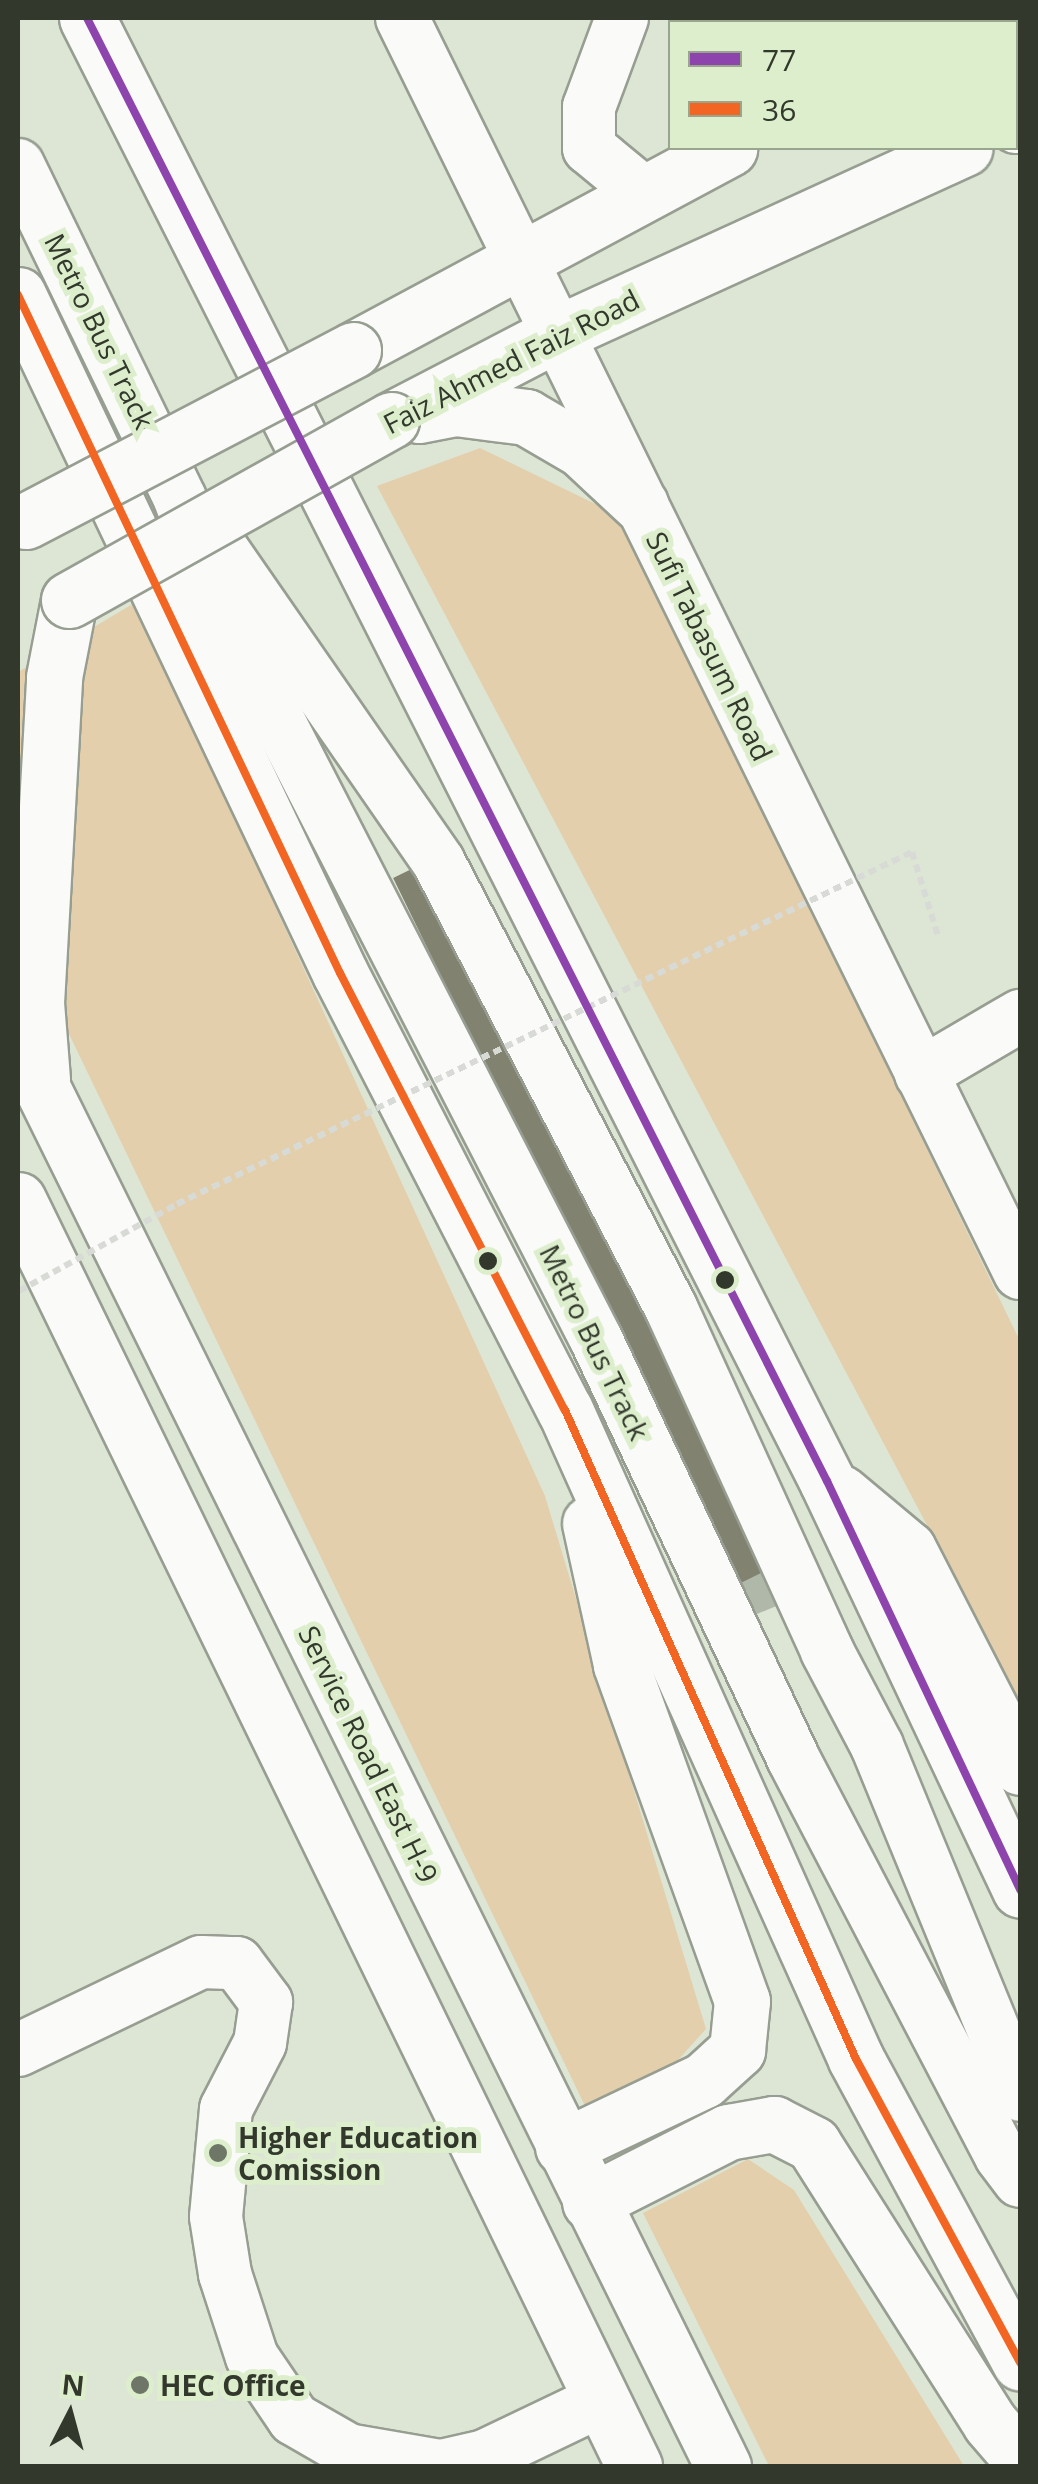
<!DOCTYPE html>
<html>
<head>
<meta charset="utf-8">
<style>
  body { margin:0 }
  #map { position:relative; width:1038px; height:2484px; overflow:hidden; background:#dde6d5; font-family:"Open Sans",sans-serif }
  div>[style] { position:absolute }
  .green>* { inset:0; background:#e4cfac }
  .shadow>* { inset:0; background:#0003 }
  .building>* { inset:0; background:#818270; transform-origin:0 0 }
  .path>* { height:6px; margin-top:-3px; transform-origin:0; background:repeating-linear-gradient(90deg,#d8dad5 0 8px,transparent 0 13px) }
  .roads { filter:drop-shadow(2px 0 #979e91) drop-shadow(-2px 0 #979e91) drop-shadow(0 2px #979e91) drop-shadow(0 -2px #979e91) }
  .minor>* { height:52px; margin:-26px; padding:0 26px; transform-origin:26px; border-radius:26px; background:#fafbf9 }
  .major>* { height:55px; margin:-27.5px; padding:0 27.5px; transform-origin:27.5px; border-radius:27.5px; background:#fafbf9 }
  .path-bridge>* { height:6px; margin-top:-3px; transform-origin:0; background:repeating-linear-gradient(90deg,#d8dad5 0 8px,transparent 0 13px) }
  .bridges { filter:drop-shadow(2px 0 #979e91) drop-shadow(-2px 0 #979e91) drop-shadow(0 2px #979e91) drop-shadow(0 -2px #979e91) }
  .major-bridge>* { height:55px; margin:-27.5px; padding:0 27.5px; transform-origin:27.5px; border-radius:27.5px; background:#fafbf9 }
  .bus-1>* { height:8px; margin:-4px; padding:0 4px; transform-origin:4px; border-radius:4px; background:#8e44ad }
  .bus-2>* { height:8px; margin:-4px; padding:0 4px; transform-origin:4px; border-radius:4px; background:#f26522 }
  .dots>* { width:28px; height:28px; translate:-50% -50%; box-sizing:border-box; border:5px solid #ddeecd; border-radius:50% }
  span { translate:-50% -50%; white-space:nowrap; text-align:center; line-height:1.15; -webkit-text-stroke:10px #ddeecd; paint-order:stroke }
  .street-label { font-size:28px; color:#32392c }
  .poi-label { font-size:28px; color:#32392c; font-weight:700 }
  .left { translate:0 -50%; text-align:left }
  .frame { position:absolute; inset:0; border:20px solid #32392c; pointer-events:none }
  .legend { position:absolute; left:668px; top:20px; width:350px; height:130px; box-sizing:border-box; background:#ddeecd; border:2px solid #99a68d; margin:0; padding:12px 18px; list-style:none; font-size:30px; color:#32392c }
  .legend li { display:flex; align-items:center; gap:20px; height:50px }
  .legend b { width:50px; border:2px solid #99a68d }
  .north { position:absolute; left:20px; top:2364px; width:100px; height:100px; -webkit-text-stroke:8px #ddeecd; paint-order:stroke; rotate:6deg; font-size:28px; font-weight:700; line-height:40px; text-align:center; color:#32392c }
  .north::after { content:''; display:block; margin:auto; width:35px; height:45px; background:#32392c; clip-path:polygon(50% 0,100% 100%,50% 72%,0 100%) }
</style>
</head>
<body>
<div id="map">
  <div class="green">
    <div style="clip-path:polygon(480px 448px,620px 516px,1020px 1341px,1020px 1701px,377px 486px)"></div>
    <div style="clip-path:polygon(136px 602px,545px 1496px,706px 2029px,660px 2080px,585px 2106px,18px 928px,18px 672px)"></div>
    <div style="clip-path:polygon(748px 2159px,794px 2190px,964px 2466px,769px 2466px,643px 2213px)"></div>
  </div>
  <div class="shadow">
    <div style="clip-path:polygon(429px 863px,786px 1602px,757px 1614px,738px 1581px)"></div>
  </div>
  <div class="building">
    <div style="left:430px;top:860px;width:786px;height:41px;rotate:64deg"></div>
  </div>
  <div class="path">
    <div style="left:912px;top:852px;width:91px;rotate:72.8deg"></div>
  </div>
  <div class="roads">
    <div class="minor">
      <div style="left:402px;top:18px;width:1399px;rotate:63.78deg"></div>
      <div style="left:622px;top:18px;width:95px;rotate:110.3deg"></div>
      <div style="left:589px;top:107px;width:41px;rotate:90deg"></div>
      <div style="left:589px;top:148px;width:66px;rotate:39.5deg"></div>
      <div style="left:18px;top:165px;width:371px;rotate:64.1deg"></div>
      <div style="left:180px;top:499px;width:109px;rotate:70.1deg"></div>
      <div style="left:217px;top:601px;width:830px;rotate:62.82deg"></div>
      <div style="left:596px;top:1339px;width:463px;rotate:64.8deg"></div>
      <div style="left:793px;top:1758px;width:449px;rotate:62.4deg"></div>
      <div style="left:1001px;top:2156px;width:31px;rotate:53deg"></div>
      <div style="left:217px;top:542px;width:390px;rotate:55.3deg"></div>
      <div style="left:439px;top:863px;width:502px;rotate:62.46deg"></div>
      <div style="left:671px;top:1308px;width:377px;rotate:65.5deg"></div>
      <div style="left:827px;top:1651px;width:107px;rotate:62.2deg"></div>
      <div style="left:877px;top:1746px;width:377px;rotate:67.7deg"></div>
      <div style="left:921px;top:1074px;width:115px;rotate:-30.4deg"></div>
      <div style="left:18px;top:2050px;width:203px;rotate:-25.7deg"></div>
      <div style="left:201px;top:1962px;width:36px;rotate:2deg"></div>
      <div style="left:237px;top:1963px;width:49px;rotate:53.4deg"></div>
      <div style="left:266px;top:2002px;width:41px;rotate:98.3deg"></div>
      <div style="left:260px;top:2043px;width:74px;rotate:117.3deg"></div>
      <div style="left:226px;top:2109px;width:108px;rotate:95.3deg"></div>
      <div style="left:216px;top:2217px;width:58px;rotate:81deg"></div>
      <div style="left:225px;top:2274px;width:87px;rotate:72deg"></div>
      <div style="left:252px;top:2357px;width:75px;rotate:55.9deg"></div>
      <div style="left:294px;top:2419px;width:62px;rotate:29.9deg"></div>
      <div style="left:348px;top:2450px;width:94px;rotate:9.8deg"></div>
      <div style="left:441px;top:2466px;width:45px;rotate:-12.8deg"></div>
      <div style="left:485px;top:2456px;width:130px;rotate:-25.6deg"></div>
    </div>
    <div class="major">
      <div style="left:87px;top:18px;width:1640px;rotate:63.17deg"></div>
      <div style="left:827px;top:1481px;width:452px;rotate:64.7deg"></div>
      <div style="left:989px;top:22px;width:12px;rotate:-20deg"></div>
      <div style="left:1016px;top:125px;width:5px;rotate:-37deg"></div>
      <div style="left:18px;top:295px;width:751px;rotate:64.6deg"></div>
      <div style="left:340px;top:973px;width:492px;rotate:62.8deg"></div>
      <div style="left:565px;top:1410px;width:711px;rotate:65.85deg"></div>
      <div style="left:856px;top:2059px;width:345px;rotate:61.6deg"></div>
      <div style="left:353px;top:350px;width:427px;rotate:-28.2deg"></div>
      <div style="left:419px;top:415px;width:38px;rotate:-11deg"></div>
      <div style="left:456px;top:408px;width:71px;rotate:7.3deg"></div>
      <div style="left:526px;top:417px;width:64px;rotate:30.2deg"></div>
      <div style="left:581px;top:449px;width:81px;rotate:43deg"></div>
      <div style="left:391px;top:420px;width:186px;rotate:-27.5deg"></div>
      <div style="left:556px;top:334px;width:449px;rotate:-24.5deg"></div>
      <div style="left:18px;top:1039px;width:1592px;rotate:63.71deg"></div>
      <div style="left:42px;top:1079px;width:76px;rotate:-94.5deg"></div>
      <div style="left:36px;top:1003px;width:326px;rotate:-86.8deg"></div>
      <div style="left:54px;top:677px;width:78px;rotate:-79deg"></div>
      <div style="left:18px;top:1200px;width:1408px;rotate:64.05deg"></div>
      <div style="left:841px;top:1493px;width:87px;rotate:39.9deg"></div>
      <div style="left:908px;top:1549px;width:245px;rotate:62.8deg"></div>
      <div style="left:563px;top:2147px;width:156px;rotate:-25.4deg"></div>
      <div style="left:704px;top:2080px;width:45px;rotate:-42.3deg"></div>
      <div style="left:737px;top:2050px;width:49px;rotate:-84.2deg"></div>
      <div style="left:742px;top:2001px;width:358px;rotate:-109.8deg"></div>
      <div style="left:621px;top:1664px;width:144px;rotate:-102.4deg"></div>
      <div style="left:590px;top:2202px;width:155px;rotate:-26.9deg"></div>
      <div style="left:728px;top:2132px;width:47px;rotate:-9.9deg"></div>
      <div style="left:774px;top:2124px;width:44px;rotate:27.1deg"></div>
      <div style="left:813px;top:2144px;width:330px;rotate:57.6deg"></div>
      <div style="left:990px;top:2423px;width:46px;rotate:49.4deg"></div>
    </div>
  </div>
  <div class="path-bridge">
    <div style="left:19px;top:1291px;width:180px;rotate:-28.8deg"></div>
    <div style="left:177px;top:1204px;width:815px;rotate:-25.59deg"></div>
  </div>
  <div class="bridges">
    <div class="major-bridge">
      <div style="left:26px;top:521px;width:369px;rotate:-27.6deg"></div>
      <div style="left:69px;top:600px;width:369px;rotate:-29.2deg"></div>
    </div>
  </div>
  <div class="bus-1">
    <div style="left:87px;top:18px;width:1640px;rotate:63.17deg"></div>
    <div style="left:827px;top:1481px;width:452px;rotate:64.7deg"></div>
  </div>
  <div class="bus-2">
    <div style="left:18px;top:295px;width:751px;rotate:64.6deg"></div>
    <div style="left:340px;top:973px;width:492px;rotate:62.8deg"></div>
    <div style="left:565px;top:1410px;width:711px;rotate:65.85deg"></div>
    <div style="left:856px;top:2059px;width:345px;rotate:61.6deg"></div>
  </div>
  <div class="dots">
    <div style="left:488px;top:1261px;background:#32392c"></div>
    <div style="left:725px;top:1280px;background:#32392c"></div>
    <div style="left:218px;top:2153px;background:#6e7667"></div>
    <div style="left:140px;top:2385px;background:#6e7667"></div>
  </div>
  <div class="street-label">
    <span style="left:100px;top:331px;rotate:64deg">Metro Bus Track</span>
    <span style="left:511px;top:361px;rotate:-27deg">Faiz Ahmed Faiz Road</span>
    <span style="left:710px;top:646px;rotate:64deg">Sufi Tabasum Road</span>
    <span style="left:595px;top:1342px;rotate:64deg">Metro Bus Track</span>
    <span style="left:369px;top:1754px;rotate:64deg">Service Road East H-9</span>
  </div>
  <div class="poi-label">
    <span class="left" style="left:238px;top:2153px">Higher Education<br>Comission</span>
    <span class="left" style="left:160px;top:2385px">HEC Office</span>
  </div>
  <div class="frame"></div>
  <ul class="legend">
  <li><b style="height:12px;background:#8e44ad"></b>77</li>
  <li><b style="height:12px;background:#f26522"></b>36</li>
  </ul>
  <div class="north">N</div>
</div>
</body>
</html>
